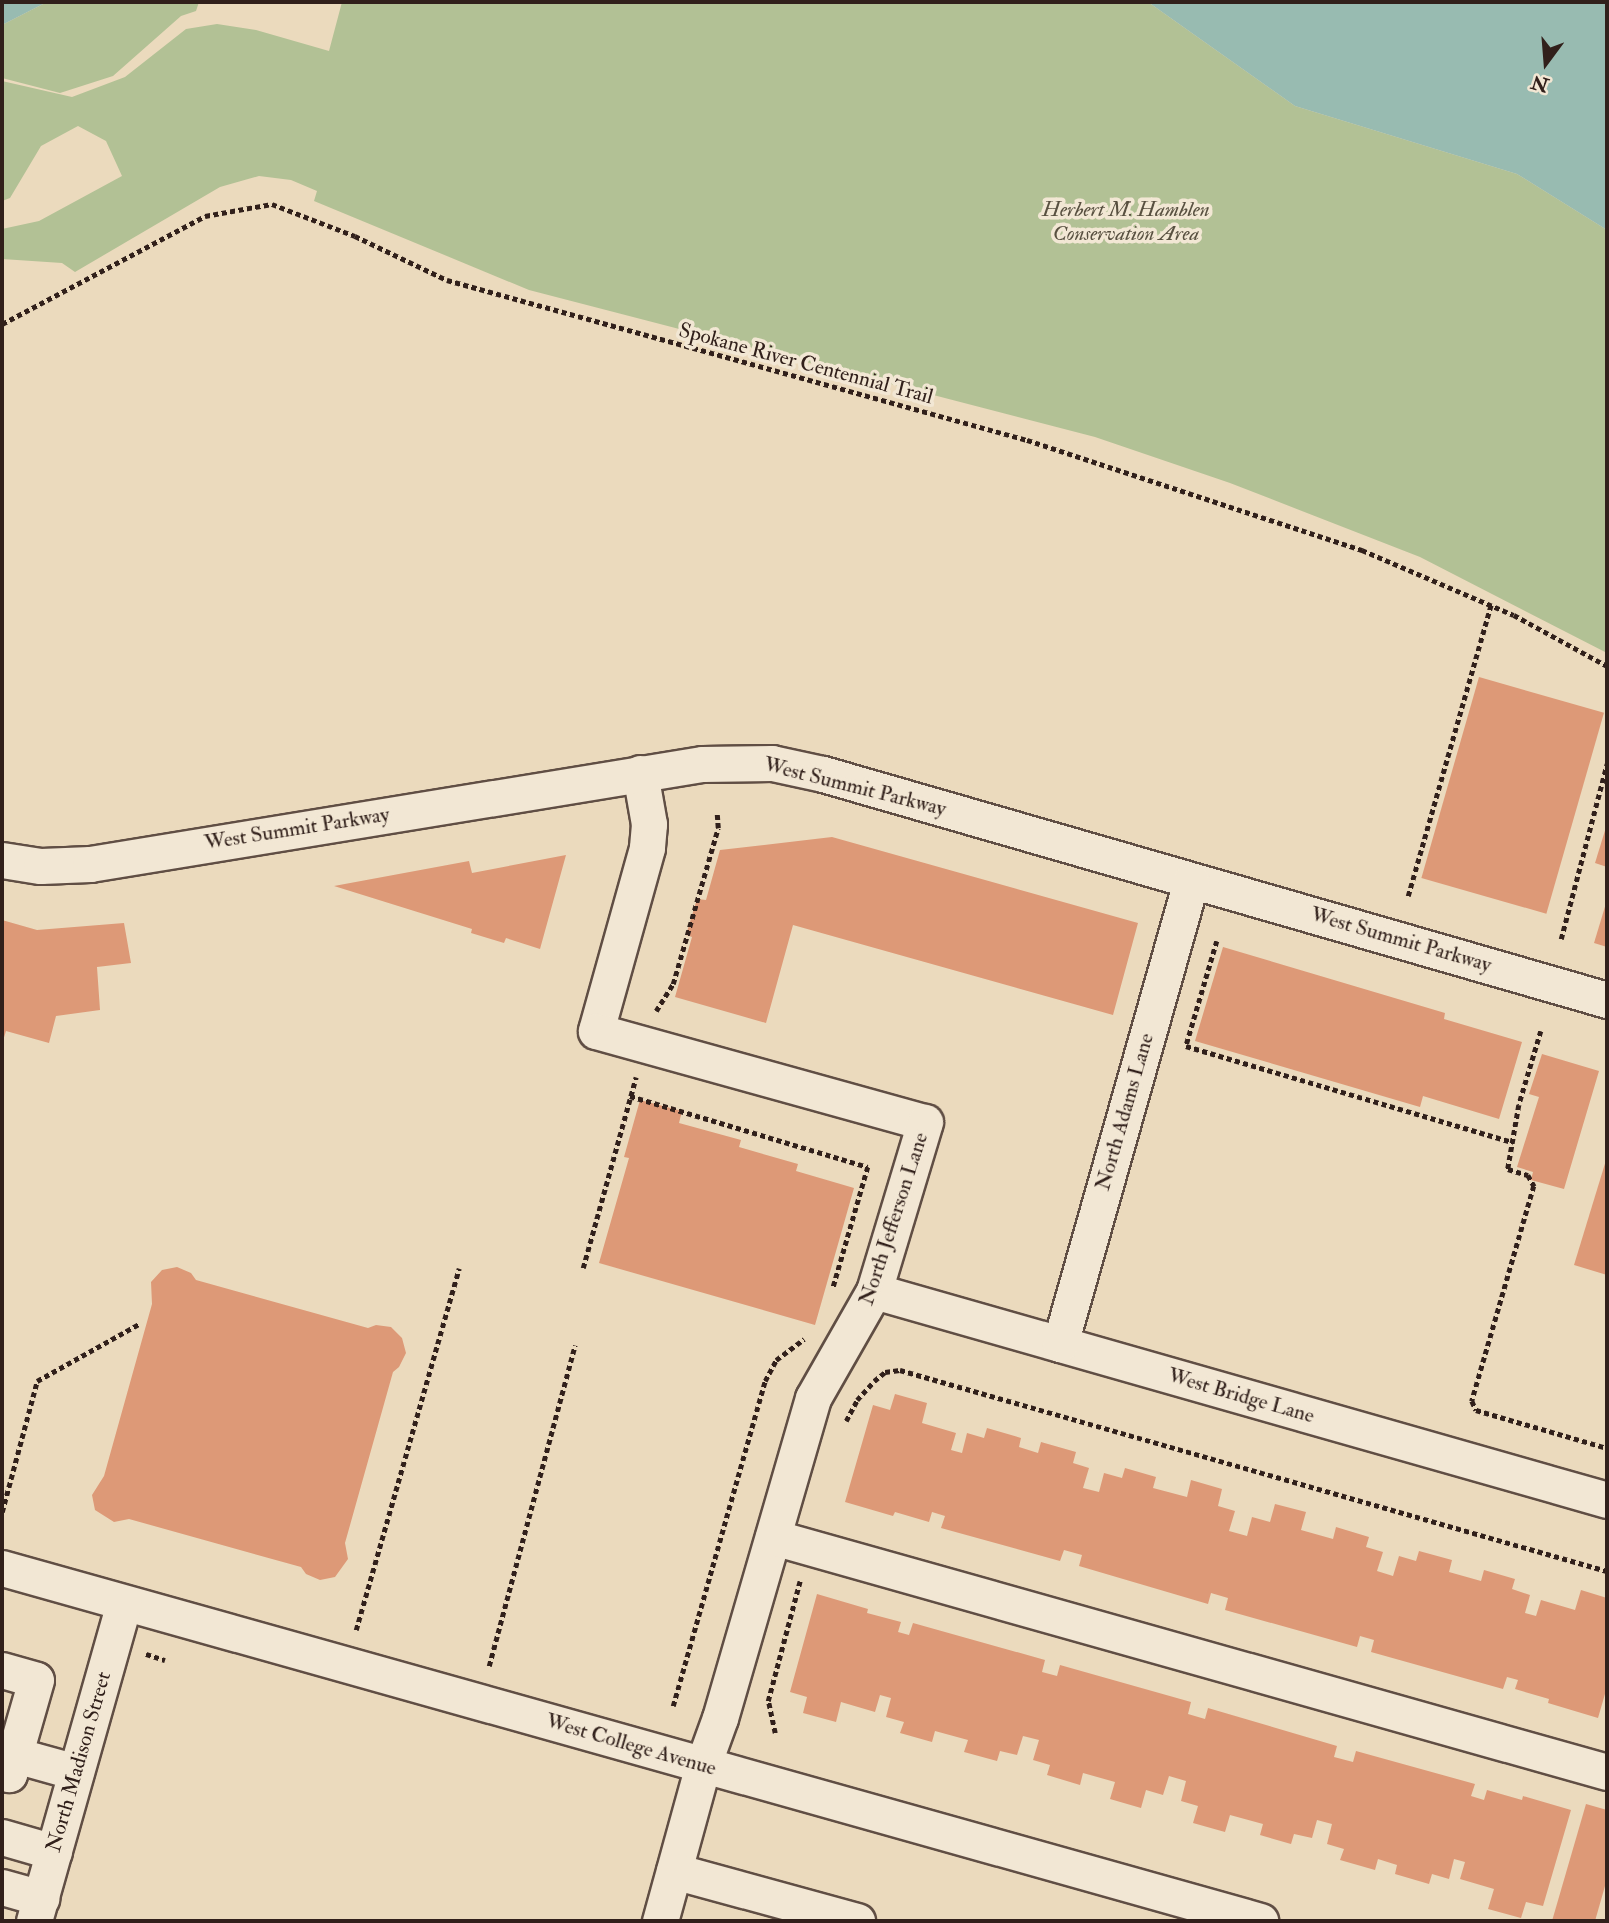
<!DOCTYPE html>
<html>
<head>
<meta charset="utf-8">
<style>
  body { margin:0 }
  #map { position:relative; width:1609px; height:1923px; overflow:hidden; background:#ebdabd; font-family:"IM FELL Double Pica",serif }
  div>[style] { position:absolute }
  .green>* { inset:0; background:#b2c195 }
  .water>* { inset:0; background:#98bbb1 }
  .building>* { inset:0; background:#d97; transform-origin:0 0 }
  .path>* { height:4.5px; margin-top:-2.25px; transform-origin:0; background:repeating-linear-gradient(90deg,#31201b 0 5px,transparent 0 8.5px) }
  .roads { filter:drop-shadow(2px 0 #604e44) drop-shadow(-2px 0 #604e44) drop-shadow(0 2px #604e44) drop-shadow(0 -2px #604e44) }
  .minor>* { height:35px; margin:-17.5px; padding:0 17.5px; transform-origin:17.5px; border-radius:17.5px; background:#f2e7d4 }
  span { translate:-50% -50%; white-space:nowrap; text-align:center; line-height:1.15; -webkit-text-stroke:7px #f2e7d4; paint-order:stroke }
  .park-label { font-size:21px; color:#585040; font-style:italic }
  .street-label { font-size:21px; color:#31201b }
  .frame { position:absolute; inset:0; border:4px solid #31201b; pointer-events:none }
  .north { position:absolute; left:1511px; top:28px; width:70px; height:70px; -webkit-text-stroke:5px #f2e7d4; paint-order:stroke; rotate:196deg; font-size:19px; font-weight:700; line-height:28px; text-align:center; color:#31201b }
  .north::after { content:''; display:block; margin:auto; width:24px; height:32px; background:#31201b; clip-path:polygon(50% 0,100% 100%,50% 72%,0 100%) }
</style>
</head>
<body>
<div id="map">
  <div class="green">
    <div style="clip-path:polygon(47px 2px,199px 2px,196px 11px,181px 16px,113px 76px,60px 93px,2px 78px,2px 25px)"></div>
    <div style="clip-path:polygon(342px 2px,1148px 2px,1295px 106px,1517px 174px,1607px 230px,1607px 653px,1420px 557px,1230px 483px,1095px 437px,529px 290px,314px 201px,317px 191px,291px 180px,259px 176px,220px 187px,75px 272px,62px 263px,2px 259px,2px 229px,39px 221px,122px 176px,106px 141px,78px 126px,41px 146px,10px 198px,2px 201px,2px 81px,72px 97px,125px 77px,186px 29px,217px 24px,256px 30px,329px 51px)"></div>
  </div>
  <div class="water">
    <div style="clip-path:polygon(2px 2px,47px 2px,2px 25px)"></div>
    <div style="clip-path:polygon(1148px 2px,1607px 2px,1607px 230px,1517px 174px,1295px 106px)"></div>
  </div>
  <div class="building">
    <div style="left:1479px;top:677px;width:130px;height:209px;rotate:16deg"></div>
    <div style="clip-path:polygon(1607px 824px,1607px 867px,1595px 863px)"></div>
    <div style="clip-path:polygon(832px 837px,1138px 923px,1113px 1015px,793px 925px,766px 1023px,675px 997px,692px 937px,686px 935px,697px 899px,706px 900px,720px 850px)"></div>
    <div style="clip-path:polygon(566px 855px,540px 949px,506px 938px,504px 943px,471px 933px,472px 929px,334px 886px,469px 861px,472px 873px)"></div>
    <div style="clip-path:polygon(1607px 900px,1607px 947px,1594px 943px)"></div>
    <div style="clip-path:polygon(2px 920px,37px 930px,124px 923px,131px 963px,97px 967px,100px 1010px,56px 1016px,49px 1043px,6px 1031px,2px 1044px)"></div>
    <div style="clip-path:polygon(1223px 947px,1445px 1013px,1444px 1019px,1522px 1042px,1499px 1119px,1423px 1096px,1420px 1107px,1195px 1041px)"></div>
    <div style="clip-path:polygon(1542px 1054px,1599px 1071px,1564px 1189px,1531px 1180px,1533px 1172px,1517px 1167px,1539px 1097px,1529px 1094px)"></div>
    <div style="clip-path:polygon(640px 1100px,682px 1111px,679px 1123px,741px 1140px,739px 1147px,798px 1164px,796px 1171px,854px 1188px,815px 1325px,599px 1263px,629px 1158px,624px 1157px)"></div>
    <div style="clip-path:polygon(1607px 1157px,1607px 1275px,1574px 1265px)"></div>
    <div style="clip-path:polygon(177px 1267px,191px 1273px,196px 1280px,368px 1328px,376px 1325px,391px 1327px,402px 1338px,406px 1353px,399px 1367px,393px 1372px,345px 1543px,348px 1559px,335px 1577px,320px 1580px,306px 1574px,301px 1567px,129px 1519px,114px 1522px,95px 1510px,92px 1495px,104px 1476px,152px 1304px,151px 1282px,162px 1270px)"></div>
    <div style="clip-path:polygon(895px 1394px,927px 1403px,922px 1423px,956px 1433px,951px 1450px,962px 1453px,967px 1433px,984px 1438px,987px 1428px,1021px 1438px,1019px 1447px,1038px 1453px,1041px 1442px,1076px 1452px,1073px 1463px,1089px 1468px,1083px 1488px,1099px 1492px,1104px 1473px,1122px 1478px,1125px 1468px,1156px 1477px,1153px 1488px,1187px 1497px,1191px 1480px,1222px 1489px,1218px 1506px,1235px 1511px,1229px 1531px,1247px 1536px,1252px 1517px,1270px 1522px,1275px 1504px,1306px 1512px,1301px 1530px,1333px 1539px,1336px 1527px,1369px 1537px,1366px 1547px,1383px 1552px,1377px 1571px,1393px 1576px,1399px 1556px,1416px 1561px,1419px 1551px,1452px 1560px,1449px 1572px,1481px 1581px,1484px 1570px,1515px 1579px,1512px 1589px,1530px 1595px,1525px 1613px,1536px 1616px,1541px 1600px,1575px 1610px,1581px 1590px,1607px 1598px,1607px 1687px,1598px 1718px,1548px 1703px,1549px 1699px,1515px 1689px,1518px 1680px,1507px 1677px,1503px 1689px,1371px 1652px,1374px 1640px,1360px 1636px,1357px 1647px,1225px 1610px,1228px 1598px,1211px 1593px,1208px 1604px,1079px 1566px,1082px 1555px,1064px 1550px,1060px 1561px,941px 1528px,945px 1516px,932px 1512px,929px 1522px,895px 1512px,893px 1516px,845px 1502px,873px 1405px,890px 1410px)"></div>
    <div style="clip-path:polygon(817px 1594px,868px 1609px,867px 1613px,901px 1622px,898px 1632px,909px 1635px,913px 1623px,1045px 1660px,1042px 1672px,1057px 1676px,1060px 1665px,1191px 1702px,1188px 1714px,1205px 1719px,1208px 1708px,1337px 1746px,1334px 1757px,1353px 1762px,1356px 1751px,1475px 1784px,1471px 1796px,1484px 1800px,1487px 1790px,1522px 1800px,1523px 1796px,1571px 1810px,1543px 1906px,1526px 1902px,1521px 1918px,1488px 1909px,1494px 1889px,1460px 1879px,1465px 1862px,1454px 1859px,1449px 1879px,1432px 1874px,1429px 1884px,1395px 1874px,1397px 1865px,1378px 1859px,1375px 1870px,1340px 1860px,1344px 1849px,1327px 1844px,1332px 1824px,1317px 1820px,1312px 1838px,1294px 1834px,1291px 1844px,1260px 1835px,1263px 1824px,1230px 1815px,1225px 1832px,1193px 1823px,1198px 1806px,1181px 1801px,1186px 1781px,1169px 1776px,1163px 1795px,1146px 1790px,1141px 1808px,1110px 1799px,1115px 1782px,1083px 1773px,1080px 1785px,1047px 1775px,1050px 1765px,1033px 1760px,1039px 1740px,1023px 1736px,1017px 1755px,1000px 1751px,997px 1761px,964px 1752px,968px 1740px,935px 1731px,932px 1742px,900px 1733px,904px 1722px,886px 1717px,891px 1698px,880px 1695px,875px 1712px,841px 1702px,836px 1722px,803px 1713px,807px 1697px,790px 1692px)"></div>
    <div style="clip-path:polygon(1586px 1804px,1607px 1810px,1607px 1879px,1595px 1921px,1552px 1921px)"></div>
  </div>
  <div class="path">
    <div style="left:2px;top:324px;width:230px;rotate:-28deg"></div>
    <div style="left:205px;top:216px;width:68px;rotate:-10.2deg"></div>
    <div style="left:272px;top:204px;width:89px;rotate:21.1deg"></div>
    <div style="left:355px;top:236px;width:102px;rotate:25.6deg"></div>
    <div style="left:447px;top:280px;width:602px;rotate:15.42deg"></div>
    <div style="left:1027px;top:440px;width:353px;rotate:18.2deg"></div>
    <div style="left:1362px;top:550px;width:165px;rotate:23.2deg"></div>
    <div style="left:1514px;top:615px;width:106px;rotate:28.7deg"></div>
    <div style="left:1408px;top:896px;width:303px;rotate:-74.1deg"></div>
    <div style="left:1561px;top:939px;width:181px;rotate:-75.3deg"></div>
    <div style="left:1217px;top:941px;width:109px;rotate:106.4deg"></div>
    <div style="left:1186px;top:1046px;width:341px;rotate:16.4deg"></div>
    <div style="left:656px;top:1011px;width:32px;rotate:-58deg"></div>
    <div style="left:673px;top:984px;width:162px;rotate:-73.9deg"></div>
    <div style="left:718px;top:828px;width:15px;rotate:-94deg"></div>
    <div style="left:1541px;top:1031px;width:77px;rotate:106.6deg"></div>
    <div style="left:1519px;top:1105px;width:65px;rotate:99.8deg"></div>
    <div style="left:1508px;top:1169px;width:21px;rotate:17deg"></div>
    <div style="left:1528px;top:1175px;width:13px;rotate:61deg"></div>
    <div style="left:1534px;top:1186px;width:224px;rotate:106.1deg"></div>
    <div style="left:1472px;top:1401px;width:10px;rotate:66deg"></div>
    <div style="left:1476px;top:1410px;width:136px;rotate:16.2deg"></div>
    <div style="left:630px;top:1096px;width:248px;rotate:16.6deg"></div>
    <div style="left:868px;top:1167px;width:126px;rotate:106.1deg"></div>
    <div style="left:583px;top:1268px;width:198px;rotate:-74.5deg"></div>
    <div style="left:846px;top:1421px;width:24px;rotate:-62deg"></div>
    <div style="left:857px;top:1400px;width:25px;rotate:-48deg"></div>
    <div style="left:874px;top:1381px;width:14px;rotate:-39deg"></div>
    <div style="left:885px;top:1372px;width:15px;rotate:-8deg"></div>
    <div style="left:900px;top:1370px;width:735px;rotate:15.87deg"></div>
    <div style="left:2px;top:1512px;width:136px;rotate:-75deg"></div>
    <div style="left:37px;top:1381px;width:117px;rotate:-29.2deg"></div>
    <div style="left:356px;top:1630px;width:376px;rotate:-74.1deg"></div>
    <div style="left:146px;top:1654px;width:20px;rotate:18deg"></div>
    <div style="left:489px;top:1666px;width:332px;rotate:-75deg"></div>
    <div style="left:673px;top:1706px;width:338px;rotate:-74.2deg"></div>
    <div style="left:765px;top:1381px;width:24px;rotate:-62deg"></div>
    <div style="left:776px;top:1360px;width:35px;rotate:-37deg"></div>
    <div style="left:775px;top:1733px;width:33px;rotate:-102deg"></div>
    <div style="left:768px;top:1701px;width:124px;rotate:-75.1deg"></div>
  </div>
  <div class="roads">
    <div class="minor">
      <div style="left:640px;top:773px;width:52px;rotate:80deg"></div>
      <div style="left:649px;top:824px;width:24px;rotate:95deg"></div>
      <div style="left:647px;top:848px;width:190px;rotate:105.6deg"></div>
      <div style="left:596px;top:1031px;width:341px;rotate:15.5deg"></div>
      <div style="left:925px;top:1122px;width:177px;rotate:106.8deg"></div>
      <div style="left:874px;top:1291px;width:123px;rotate:119.7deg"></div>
      <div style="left:813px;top:1398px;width:333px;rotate:106.2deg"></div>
      <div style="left:720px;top:1718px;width:50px;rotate:109.9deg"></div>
      <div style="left:703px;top:1765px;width:162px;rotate:105.4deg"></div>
      <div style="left:2px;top:860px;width:39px;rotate:9deg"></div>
      <div style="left:41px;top:866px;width:49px;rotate:-2.3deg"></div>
      <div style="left:90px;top:864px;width:620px;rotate:-9.28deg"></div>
      <div style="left:702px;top:764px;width:70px;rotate:-0.8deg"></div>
      <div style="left:772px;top:763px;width:52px;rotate:12.2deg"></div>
      <div style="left:823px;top:774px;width:816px;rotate:16.08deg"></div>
      <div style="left:874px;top:1291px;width:762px;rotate:15.91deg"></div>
      <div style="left:1060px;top:1344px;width:482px;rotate:-74.2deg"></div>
      <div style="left:773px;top:1537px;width:866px;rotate:15.74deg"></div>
      <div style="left:2px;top:1568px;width:1307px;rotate:15.67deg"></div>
      <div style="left:2px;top:1670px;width:35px;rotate:16deg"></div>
      <div style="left:36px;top:1680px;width:98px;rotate:106deg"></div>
      <div style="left:9px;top:1774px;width:7px;rotate:-164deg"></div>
      <div style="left:15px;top:1755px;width:63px;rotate:15.6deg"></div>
      <div style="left:2px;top:1837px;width:54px;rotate:16.1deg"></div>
      <div style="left:674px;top:1871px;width:190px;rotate:15.3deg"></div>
      <div style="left:2px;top:1887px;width:41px;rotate:15.8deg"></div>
      <div style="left:34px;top:1921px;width:330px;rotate:-74.2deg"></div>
    </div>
  </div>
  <div class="park-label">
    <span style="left:1126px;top:222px">Herbert M. Hamblen<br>Conservation Area</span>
  </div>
  <div class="street-label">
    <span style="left:806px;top:364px;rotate:15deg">Spokane River Centennial Trail</span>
    <span style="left:855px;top:787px;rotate:14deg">West Summit Parkway</span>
    <span style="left:297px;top:829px;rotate:-9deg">West Summit Parkway</span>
    <span style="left:1401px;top:940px;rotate:16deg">West Summit Parkway</span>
    <span style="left:1125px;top:1112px;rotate:-74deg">North Adams Lane</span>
    <span style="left:894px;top:1219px;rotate:-72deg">North Jefferson Lane</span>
    <span style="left:1241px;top:1396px;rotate:16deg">West Bridge Lane</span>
    <span style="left:631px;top:1745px;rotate:16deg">West College Avenue</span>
    <span style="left:79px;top:1762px;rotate:-74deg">North Madison Street</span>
  </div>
  <div class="frame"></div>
  <div class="north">N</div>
</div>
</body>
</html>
